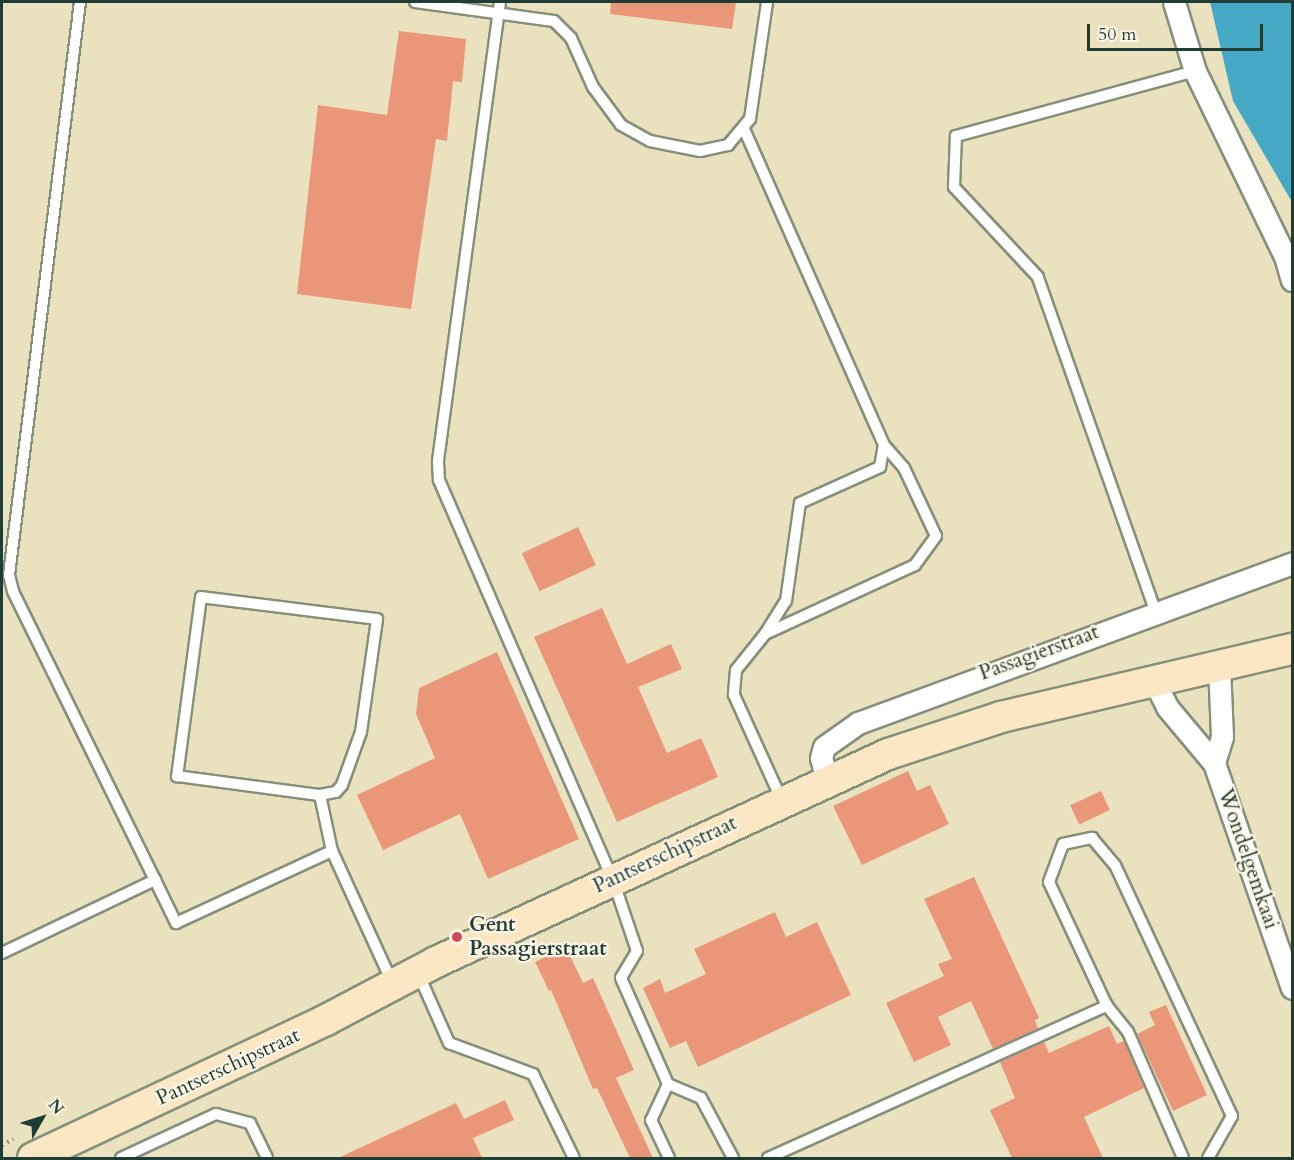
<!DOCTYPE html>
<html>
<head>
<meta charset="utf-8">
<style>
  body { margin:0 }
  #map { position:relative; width:1294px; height:1160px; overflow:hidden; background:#eae2bf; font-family:Cardo,serif }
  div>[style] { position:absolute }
  .water>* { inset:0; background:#45a9c5 }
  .building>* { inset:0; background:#ea9779; transform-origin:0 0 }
  .path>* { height:4px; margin-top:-2px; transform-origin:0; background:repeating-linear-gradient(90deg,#84907a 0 1.5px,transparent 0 6px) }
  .roads { filter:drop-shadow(2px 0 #84907a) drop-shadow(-2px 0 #84907a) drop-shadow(0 2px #84907a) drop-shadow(0 -2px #84907a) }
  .service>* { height:10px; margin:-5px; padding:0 5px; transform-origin:5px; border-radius:5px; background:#fff }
  .minor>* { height:21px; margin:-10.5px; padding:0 10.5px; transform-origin:10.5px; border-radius:10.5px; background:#fff }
  .secondary>* { height:30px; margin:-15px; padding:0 15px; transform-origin:15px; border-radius:15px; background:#fbe7c3 }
  .dots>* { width:16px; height:16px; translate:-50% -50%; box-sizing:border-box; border:3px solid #fcf5e5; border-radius:50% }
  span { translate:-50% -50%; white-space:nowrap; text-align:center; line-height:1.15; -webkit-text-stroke:4.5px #fcf5e5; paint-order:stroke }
  .street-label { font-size:21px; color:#1f3d34 }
  .poi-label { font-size:21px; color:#1f3d34; font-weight:700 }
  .left { translate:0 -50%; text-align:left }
  .frame { position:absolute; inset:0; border:3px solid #1f3d34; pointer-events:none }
  .north { position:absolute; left:12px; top:1088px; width:60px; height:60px; -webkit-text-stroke:4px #fcf5e5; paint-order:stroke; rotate:51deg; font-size:16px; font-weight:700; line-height:24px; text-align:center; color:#1f3d34 }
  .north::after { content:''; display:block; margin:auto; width:21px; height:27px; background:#1f3d34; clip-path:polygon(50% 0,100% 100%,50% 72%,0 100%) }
  .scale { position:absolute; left:1087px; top:24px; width:176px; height:27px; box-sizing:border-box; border:3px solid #1f3d34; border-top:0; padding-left:8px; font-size:18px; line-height:21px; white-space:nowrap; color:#1f3d34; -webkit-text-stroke:4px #fcf5e5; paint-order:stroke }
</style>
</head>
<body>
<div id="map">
  <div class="water">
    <div style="clip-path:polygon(1210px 2px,1292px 2px,1292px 202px,1233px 101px)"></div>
  </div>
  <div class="building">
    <div style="clip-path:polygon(611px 2px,736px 2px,732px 29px,610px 14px)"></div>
    <div style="clip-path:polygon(399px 31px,466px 39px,462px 82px,453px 81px,447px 141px,436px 139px,411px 309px,297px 294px,318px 105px,387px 115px)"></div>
    <div style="left:578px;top:527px;width:42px;height:62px;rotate:65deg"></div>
    <div style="clip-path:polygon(602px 608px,627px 664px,671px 644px,682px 669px,638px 687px,667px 753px,701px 738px,718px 777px,617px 822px,534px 637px)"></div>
    <div style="clip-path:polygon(497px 652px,579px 839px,488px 879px,460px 814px,383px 850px,357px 795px,435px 758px,416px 714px,419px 688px)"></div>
    <div style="clip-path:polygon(908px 771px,917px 791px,930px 785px,949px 824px,862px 865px,833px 806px)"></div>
    <div style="left:1101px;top:791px;width:21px;height:34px;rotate:65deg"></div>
    <div style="clip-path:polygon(974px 877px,1039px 1018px,1035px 1020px,1038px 1029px,993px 1049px,971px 1001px,938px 1017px,951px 1045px,914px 1062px,886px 1003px,944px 976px,938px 964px,952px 959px,924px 899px)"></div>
    <div style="clip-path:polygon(775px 912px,786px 937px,817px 922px,851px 995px,698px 1067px,686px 1041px,670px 1048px,643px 988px,660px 979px,665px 993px,706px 974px,694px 949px)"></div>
    <div style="clip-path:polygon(566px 947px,583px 983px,593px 978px,634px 1070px,616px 1078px,653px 1158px,630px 1158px,597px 1088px,593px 1089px,551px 990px,549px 991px,535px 962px)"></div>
    <div style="clip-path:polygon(1166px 1005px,1207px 1095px,1173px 1111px,1137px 1034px,1155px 1025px,1149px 1012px)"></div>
    <div style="clip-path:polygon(1109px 1026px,1117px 1044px,1124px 1041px,1144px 1088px,1084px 1117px,1103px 1158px,1012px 1158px,990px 1110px,1015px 1098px,1000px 1062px,1044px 1042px,1049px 1053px)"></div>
    <div style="clip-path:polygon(505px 1100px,514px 1120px,473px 1138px,482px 1158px,338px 1158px,456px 1103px,464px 1119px)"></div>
  </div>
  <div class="path">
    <div style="left:2px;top:1145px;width:13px;rotate:-27deg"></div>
  </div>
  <div class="roads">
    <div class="service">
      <div style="left:415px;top:2px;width:140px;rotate:7.8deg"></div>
      <div style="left:554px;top:21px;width:24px;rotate:45deg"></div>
      <div style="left:571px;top:38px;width:54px;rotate:65.8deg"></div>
      <div style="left:593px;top:87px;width:47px;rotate:53.6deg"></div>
      <div style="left:621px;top:125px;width:33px;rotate:29deg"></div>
      <div style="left:650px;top:141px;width:51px;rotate:11.3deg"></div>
      <div style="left:700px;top:151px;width:29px;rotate:-12deg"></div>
      <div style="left:728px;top:145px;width:34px;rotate:-50deg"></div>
      <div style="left:750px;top:119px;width:118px;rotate:-81.7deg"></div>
      <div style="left:500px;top:2px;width:464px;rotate:97.7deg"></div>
      <div style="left:438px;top:462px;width:18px;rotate:87deg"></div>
      <div style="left:439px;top:480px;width:436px;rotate:66.5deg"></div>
      <div style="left:613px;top:880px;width:75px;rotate:71.3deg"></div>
      <div style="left:637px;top:951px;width:31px;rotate:121deg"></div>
      <div style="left:621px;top:978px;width:116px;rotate:66.1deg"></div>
      <div style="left:668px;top:1084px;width:36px;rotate:23deg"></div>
      <div style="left:701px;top:1098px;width:68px;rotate:61.9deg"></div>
      <div style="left:744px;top:129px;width:346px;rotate:66.1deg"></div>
      <div style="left:884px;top:445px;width:30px;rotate:49deg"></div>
      <div style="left:904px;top:468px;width:75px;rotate:64.8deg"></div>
      <div style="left:936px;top:536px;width:36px;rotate:126deg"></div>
      <div style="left:915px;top:565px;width:165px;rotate:155.3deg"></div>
      <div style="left:765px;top:634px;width:46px;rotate:128.9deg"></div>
      <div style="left:736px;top:670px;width:25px;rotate:95deg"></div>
      <div style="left:734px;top:695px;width:116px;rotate:65.6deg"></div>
      <div style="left:1155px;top:610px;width:353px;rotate:-109.4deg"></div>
      <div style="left:1038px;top:277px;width:123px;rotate:-133deg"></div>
      <div style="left:954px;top:187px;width:51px;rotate:-87.8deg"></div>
      <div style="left:956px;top:136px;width:248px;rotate:-15.2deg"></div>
      <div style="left:765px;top:634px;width:39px;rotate:-58deg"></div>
      <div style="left:786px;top:601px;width:99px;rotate:-81.9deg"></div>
      <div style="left:800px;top:503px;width:88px;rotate:-24.2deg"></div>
      <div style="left:880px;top:467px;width:22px;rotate:-80deg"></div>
      <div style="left:332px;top:851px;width:144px;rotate:65.4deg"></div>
      <div style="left:155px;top:880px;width:48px;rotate:64deg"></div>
      <div style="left:176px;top:923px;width:172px;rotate:-24.8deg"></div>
      <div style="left:332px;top:851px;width:57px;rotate:-102.1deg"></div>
      <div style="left:320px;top:795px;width:16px;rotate:-11deg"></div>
      <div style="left:336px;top:792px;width:9px;rotate:-49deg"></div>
      <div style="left:342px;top:785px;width:56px;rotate:-70.3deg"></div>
      <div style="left:361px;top:732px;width:114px;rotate:-81.9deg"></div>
      <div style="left:377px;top:619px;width:177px;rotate:-172.9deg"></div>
      <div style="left:201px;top:597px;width:181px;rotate:97.6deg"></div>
      <div style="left:177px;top:776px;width:144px;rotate:7.6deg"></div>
      <div style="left:2px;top:953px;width:170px;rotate:-25.5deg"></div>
      <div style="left:155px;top:880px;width:322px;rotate:-116.2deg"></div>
      <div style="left:13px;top:591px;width:16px;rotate:-104deg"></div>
      <div style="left:9px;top:575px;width:577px;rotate:-82.94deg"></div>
      <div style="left:418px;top:973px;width:77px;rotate:66.1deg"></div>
      <div style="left:449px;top:1043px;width:90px;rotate:20.3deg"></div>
      <div style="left:533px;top:1074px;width:93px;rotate:64deg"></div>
      <div style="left:1107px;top:1006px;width:137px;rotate:-115.1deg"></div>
      <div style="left:1049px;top:882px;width:40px;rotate:-69.8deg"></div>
      <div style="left:1063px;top:844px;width:30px;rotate:-12deg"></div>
      <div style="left:1092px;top:838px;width:35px;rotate:50deg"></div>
      <div style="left:1115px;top:865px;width:277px;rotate:65deg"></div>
      <div style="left:1232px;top:1116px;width:48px;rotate:119.7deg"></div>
      <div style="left:668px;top:1084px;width:40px;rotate:115deg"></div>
      <div style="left:651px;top:1120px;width:42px;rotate:64.7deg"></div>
      <div style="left:121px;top:1158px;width:105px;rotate:-24.9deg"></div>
      <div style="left:216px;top:1114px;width:35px;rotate:15deg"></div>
      <div style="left:250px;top:1123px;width:39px;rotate:64deg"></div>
      <div style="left:768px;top:1158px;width:372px;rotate:-24.2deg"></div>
      <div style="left:1107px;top:1006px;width:33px;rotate:51deg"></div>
      <div style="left:1128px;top:1032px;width:137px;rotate:66.4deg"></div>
    </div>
    <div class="minor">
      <div style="left:1174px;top:2px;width:72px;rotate:73.1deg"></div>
      <div style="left:1195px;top:71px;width:206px;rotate:64.1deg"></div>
      <div style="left:1285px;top:256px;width:25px;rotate:74deg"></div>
      <div style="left:1154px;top:681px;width:29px;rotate:63deg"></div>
      <div style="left:1167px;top:707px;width:73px;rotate:50deg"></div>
      <div style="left:1214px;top:763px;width:238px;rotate:70.9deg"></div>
      <div style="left:1214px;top:763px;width:27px;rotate:-73deg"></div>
      <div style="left:1222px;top:737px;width:71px;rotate:-92.4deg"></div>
      <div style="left:827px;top:780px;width:23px;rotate:-105deg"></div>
      <div style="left:821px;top:758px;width:11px;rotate:-75deg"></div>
      <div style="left:824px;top:747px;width:42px;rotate:-35.2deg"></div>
      <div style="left:858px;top:723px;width:463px;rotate:-20.2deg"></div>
    </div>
    <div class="secondary">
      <div style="left:33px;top:1158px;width:324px;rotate:-25.2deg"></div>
      <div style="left:326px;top:1020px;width:124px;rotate:-27.8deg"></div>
      <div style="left:436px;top:962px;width:498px;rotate:-24.7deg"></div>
      <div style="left:888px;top:754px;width:119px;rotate:-18.1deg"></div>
      <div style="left:1001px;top:717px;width:299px;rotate:-13.2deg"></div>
    </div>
  </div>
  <div class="dots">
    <div style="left:457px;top:937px;background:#d1495b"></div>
  </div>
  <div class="street-label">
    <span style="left:1039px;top:653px;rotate:-20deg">Passagierstraat</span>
    <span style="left:665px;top:855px;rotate:-25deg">Pantserschipstraat</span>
    <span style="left:1248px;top:859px;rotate:71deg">Wondelgemkaai</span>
    <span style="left:228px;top:1067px;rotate:-25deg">Pantserschipstraat</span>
  </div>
  <div class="poi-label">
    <span class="left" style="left:469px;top:937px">Gent<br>Passagierstraat</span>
  </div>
  <div class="frame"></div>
  <div class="north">N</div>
  <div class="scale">50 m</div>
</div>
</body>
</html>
